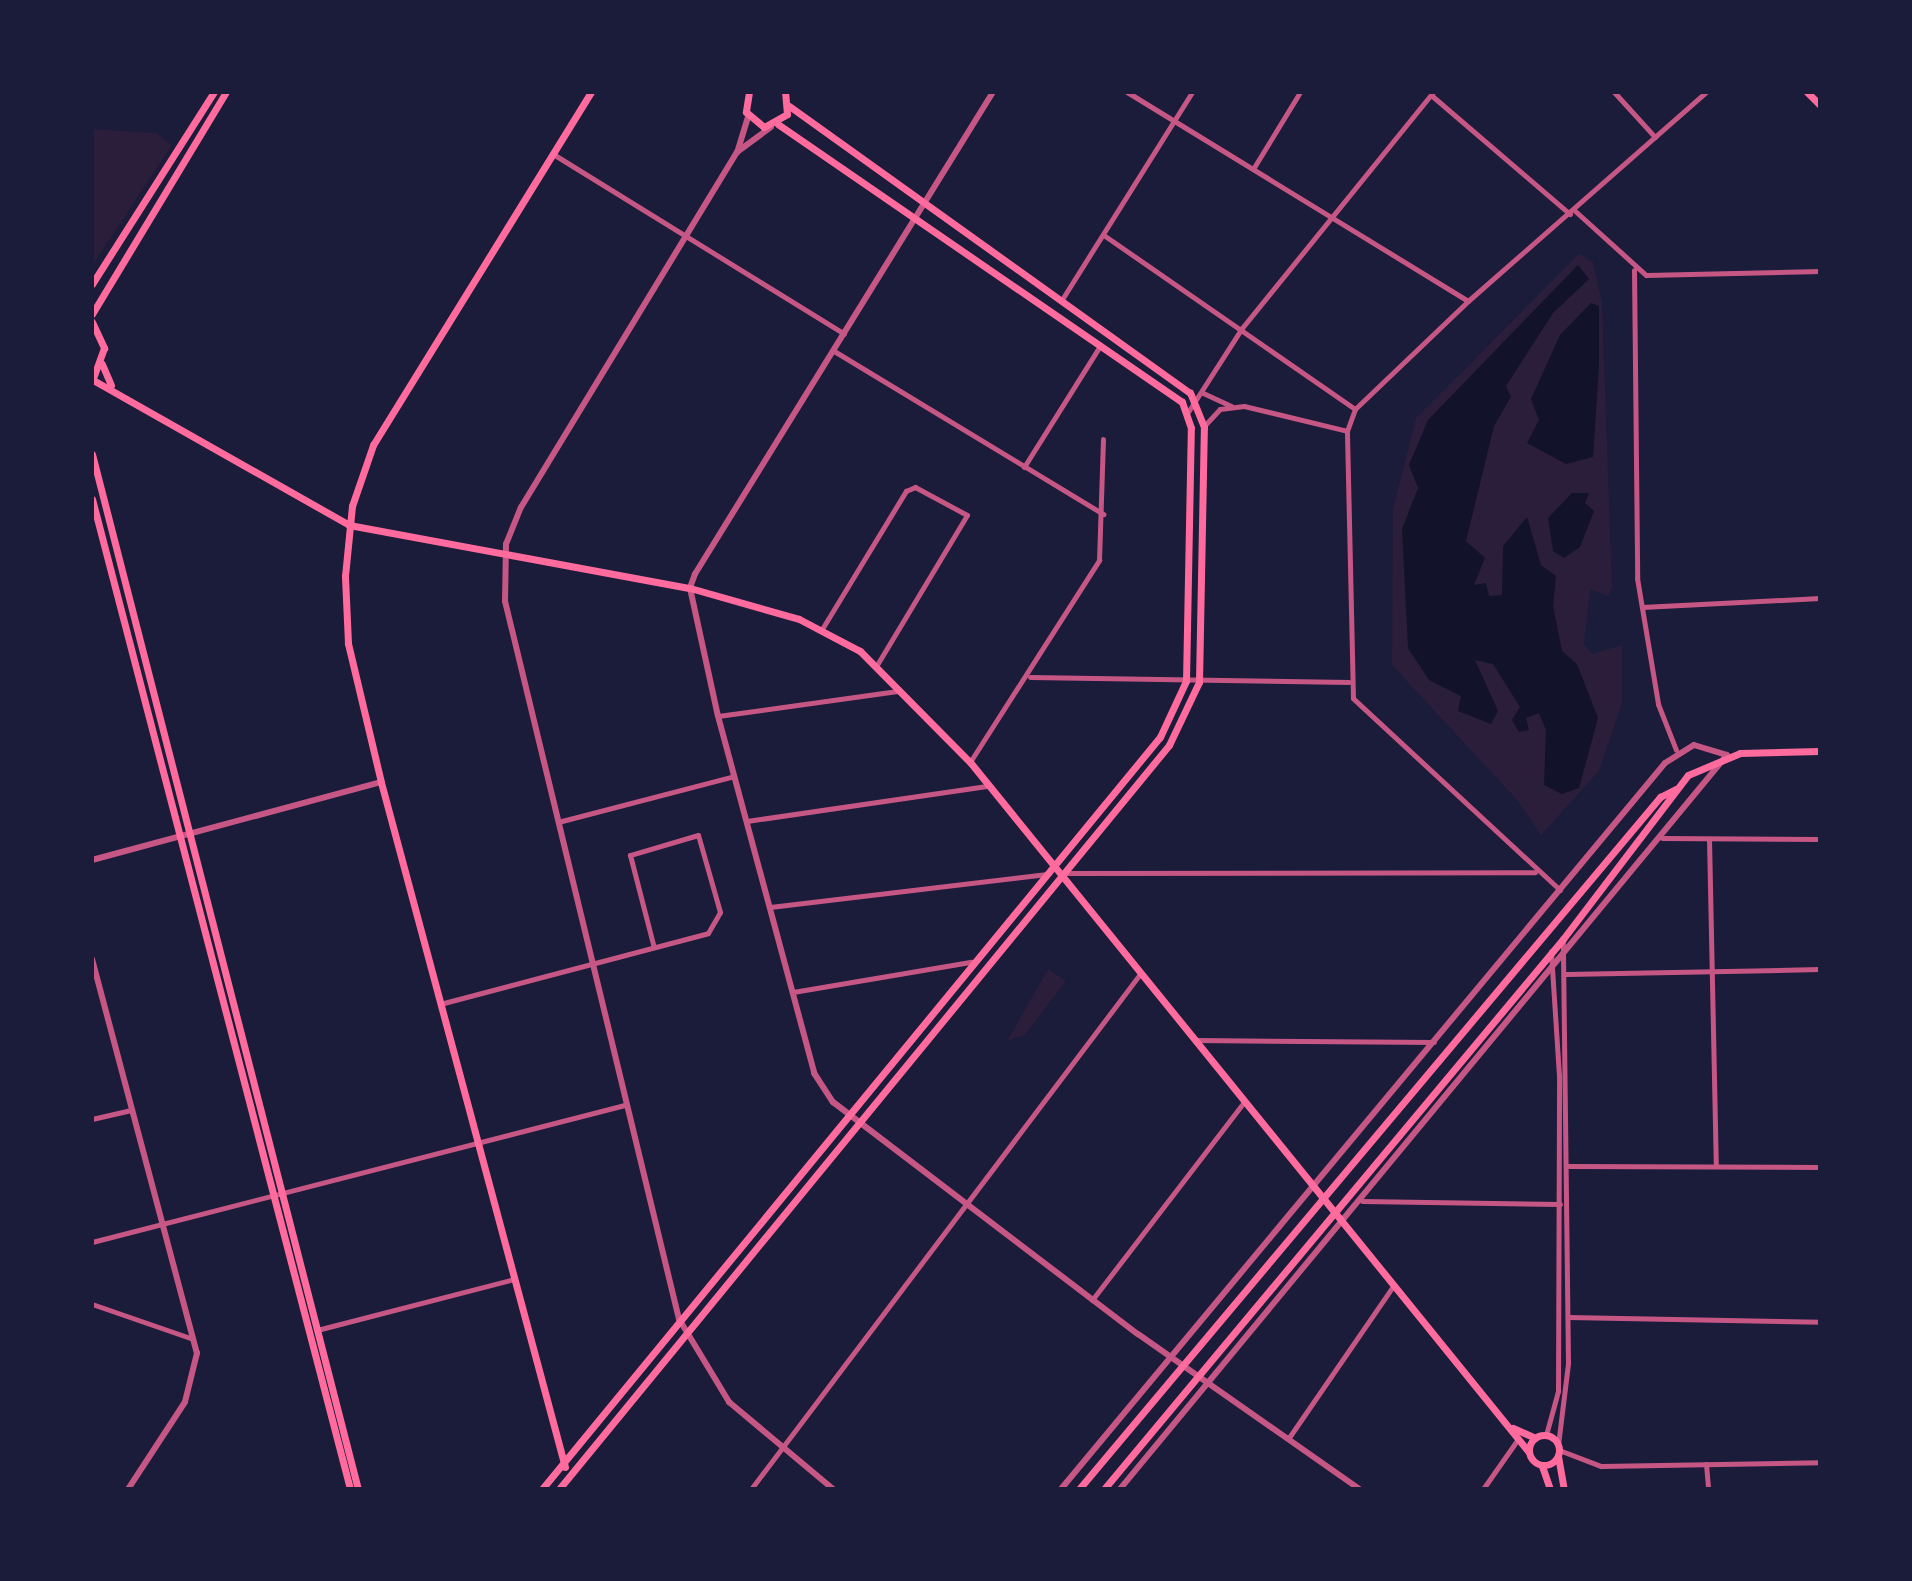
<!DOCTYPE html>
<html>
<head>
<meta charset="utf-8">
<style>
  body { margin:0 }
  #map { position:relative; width:1912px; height:1581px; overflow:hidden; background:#1b1b3a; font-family:"Sofia Sans Condensed",sans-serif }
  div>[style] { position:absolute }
  .green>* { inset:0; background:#2a1e3b }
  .water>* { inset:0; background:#12122b }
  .minor>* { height:5px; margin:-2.5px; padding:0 2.5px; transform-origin:2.5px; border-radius:2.5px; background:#c65784 }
  .tertiary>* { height:6px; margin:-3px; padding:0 3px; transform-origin:3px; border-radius:3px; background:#c65784 }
  .secondary>* { height:7px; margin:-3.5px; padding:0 3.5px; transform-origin:3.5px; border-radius:3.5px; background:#ff6b9d }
  .secondary>.ring { margin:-3.5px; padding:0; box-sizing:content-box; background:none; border:7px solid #ff6b9d; border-radius:50% }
  .primary>* { height:7px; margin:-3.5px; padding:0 3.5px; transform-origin:3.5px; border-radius:3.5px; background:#ff6b9d }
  span { translate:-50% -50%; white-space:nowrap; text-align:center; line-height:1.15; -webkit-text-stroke:7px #1b1b3a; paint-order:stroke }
  .frame { position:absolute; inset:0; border:94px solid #1b1b3a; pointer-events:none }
</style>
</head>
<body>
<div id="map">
  <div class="green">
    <div style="clip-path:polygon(92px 129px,156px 133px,172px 145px,92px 266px)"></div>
    <div style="clip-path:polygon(1579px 254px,1593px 262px,1602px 304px,1612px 587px,1608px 596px,1590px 589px,1584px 644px,1592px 654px,1622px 645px,1622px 703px,1599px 771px,1541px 835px,1518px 801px,1392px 665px,1393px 508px,1416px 418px)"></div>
    <div style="clip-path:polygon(1048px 969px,1066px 981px,1025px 1035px,1007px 1041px)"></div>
  </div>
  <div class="water">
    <div style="clip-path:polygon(1578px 265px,1589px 279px,1553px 313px,1506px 386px,1511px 397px,1494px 426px,1466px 541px,1485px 558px,1474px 585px,1486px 583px,1489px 596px,1502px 595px,1503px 546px,1527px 517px,1541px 565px,1556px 576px,1553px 606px,1562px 651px,1577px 664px,1598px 718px,1579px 788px,1562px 794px,1544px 785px,1546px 730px,1539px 713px,1526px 718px,1529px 730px,1519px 732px,1512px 720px,1520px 707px,1493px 664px,1475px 660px,1498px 711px,1491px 724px,1458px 711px,1461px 696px,1429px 680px,1408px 648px,1402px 529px,1418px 488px,1409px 465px,1428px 420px)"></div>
    <div style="clip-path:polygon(1591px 303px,1599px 306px,1599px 365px,1593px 457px,1566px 464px,1527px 443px,1539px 420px,1531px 399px,1560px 335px)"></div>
    <div style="clip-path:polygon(1572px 493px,1589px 493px,1585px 503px,1594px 511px,1580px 547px,1564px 558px,1553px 551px,1548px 518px)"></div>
  </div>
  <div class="minor">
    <div style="left:1127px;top:92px;width:400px;rotate:31.5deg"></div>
    <div style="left:1614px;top:92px;width:61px;rotate:47.7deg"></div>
    <div style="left:1431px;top:95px;width:183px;rotate:40.6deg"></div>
    <div style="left:553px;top:154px;width:342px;rotate:31.7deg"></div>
    <div style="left:1253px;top:169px;width:90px;rotate:-58.6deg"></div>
    <div style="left:1574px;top:210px;width:97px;rotate:42.1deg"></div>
    <div style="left:1646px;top:275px;width:174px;rotate:-1.3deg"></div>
    <div style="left:1105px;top:236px;width:304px;rotate:34.7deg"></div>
    <div style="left:1634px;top:270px;width:308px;rotate:89.4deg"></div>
    <div style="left:1637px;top:578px;width:128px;rotate:80.5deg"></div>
    <div style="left:1658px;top:704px;width:49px;rotate:68.6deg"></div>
    <div style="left:1061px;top:301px;width:247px;rotate:-57.9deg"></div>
    <div style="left:834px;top:351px;width:315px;rotate:31.2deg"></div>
    <div style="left:1203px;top:393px;width:31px;rotate:25deg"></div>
    <div style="left:1188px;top:412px;width:100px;rotate:-57.3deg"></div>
    <div style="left:1242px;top:328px;width:304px;rotate:-51deg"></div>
    <div style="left:1204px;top:426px;width:23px;rotate:-47deg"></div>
    <div style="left:1220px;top:409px;width:24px;rotate:-7deg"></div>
    <div style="left:1244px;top:406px;width:106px;rotate:13.6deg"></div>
    <div style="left:1024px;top:467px;width:143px;rotate:-57.9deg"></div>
    <div style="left:1642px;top:607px;width:178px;rotate:-2.9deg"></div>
    <div style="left:822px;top:629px;width:162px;rotate:-58.7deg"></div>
    <div style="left:906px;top:491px;width:10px;rotate:-24deg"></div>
    <div style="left:915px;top:487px;width:59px;rotate:28.3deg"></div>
    <div style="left:967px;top:515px;width:175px;rotate:121deg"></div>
    <div style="left:1030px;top:677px;width:319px;rotate:0.9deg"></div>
    <div style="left:718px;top:716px;width:183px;rotate:-7.9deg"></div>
    <div style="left:970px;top:762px;width:240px;rotate:-57.4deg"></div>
    <div style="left:1099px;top:560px;width:121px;rotate:-88.1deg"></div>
    <div style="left:747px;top:821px;width:244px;rotate:-8.3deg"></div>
    <div style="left:558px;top:822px;width:182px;rotate:-14.6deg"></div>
    <div style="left:1662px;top:838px;width:158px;rotate:0.4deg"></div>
    <div style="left:1709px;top:839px;width:327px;rotate:88.8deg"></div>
    <div style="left:1065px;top:873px;width:470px;rotate:-0.1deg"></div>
    <div style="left:1560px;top:890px;width:282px;rotate:-137.2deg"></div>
    <div style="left:1353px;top:698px;width:267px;rotate:-91.3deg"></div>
    <div style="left:1347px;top:431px;width:23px;rotate:-70deg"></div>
    <div style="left:1355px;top:409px;width:156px;rotate:-43.7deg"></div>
    <div style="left:1468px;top:301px;width:317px;rotate:-41.3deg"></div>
    <div style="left:770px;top:907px;width:279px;rotate:-6.8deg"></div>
    <div style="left:1566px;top:974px;width:254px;rotate:-1.1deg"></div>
    <div style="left:793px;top:992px;width:181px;rotate:-9.6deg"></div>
    <div style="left:440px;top:1004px;width:277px;rotate:-14.8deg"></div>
    <div style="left:708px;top:933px;width:24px;rotate:-60deg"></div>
    <div style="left:720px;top:912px;width:80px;rotate:-105.9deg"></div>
    <div style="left:698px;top:835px;width:71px;rotate:163.6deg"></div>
    <div style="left:630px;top:855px;width:92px;rotate:75.5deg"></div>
    <div style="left:1196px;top:1040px;width:238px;rotate:0.5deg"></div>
    <div style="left:92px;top:1119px;width:39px;rotate:-13deg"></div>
    <div style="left:1569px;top:1166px;width:251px;rotate:0.2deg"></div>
    <div style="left:1362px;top:1201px;width:198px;rotate:0.9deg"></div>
    <div style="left:92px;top:1242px;width:550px;rotate:-14.42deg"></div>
    <div style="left:1092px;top:1300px;width:250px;rotate:-52.5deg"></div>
    <div style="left:92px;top:1304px;width:107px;rotate:19.1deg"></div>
    <div style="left:1568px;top:1317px;width:252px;rotate:1.1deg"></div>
    <div style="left:317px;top:1330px;width:203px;rotate:-14.5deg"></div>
    <div style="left:1546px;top:1435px;width:46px;rotate:-74.7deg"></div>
    <div style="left:1558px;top:1391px;width:315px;rotate:-89.8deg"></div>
    <div style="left:1559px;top:1076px;width:125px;rotate:-93.7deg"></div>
    <div style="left:1288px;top:1439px;width:187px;rotate:-55.5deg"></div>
    <div style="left:1558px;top:1445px;width:83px;rotate:-83deg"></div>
    <div style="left:1568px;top:1363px;width:424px;rotate:-90.7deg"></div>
    <div style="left:1559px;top:1450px;width:45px;rotate:20.9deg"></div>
    <div style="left:1601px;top:1466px;width:219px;rotate:-1deg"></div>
    <div style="left:1706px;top:1464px;width:25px;rotate:85deg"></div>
    <div style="left:751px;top:1489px;width:645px;rotate:-52.93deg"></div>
    <div style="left:1483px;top:1489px;width:61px;rotate:-55deg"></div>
  </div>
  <div class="tertiary">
    <div style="left:993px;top:92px;width:567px;rotate:121.73deg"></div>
    <div style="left:695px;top:574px;width:15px;rotate:110deg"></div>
    <div style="left:690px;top:588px;width:131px;rotate:77.7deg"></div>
    <div style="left:718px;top:716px;width:370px;rotate:74.9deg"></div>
    <div style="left:814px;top:1073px;width:35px;rotate:57deg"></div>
    <div style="left:833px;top:1102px;width:383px;rotate:37.3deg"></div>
    <div style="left:1138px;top:1334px;width:270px;rotate:35deg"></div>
    <div style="left:748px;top:117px;width:37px;rotate:107deg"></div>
    <div style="left:737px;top:152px;width:416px;rotate:121.3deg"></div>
    <div style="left:521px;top:507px;width:40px;rotate:112deg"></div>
    <div style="left:506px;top:544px;width:57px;rotate:91deg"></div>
    <div style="left:505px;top:601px;width:739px;rotate:76.38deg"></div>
    <div style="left:679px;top:1319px;width:97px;rotate:58.9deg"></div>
    <div style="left:729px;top:1402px;width:136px;rotate:39.9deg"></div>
    <div style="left:737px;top:152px;width:42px;rotate:-36.3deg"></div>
    <div style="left:92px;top:860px;width:299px;rotate:-15.1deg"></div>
    <div style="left:92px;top:959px;width:408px;rotate:75.1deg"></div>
    <div style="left:197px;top:1353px;width:50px;rotate:103.8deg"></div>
    <div style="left:185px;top:1402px;width:104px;rotate:123.2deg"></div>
    <div style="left:1061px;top:1489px;width:944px;rotate:-50.24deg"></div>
    <div style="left:1665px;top:763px;width:34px;rotate:-32deg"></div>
    <div style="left:1694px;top:745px;width:34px;rotate:17deg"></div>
    <div style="left:1727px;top:755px;width:952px;rotate:129.59deg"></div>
  </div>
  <div class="secondary">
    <div style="left:749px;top:92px;width:20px;rotate:99deg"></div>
    <div style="left:746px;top:112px;width:23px;rotate:40deg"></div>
    <div style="left:764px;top:127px;width:26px;rotate:-29deg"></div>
    <div style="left:787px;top:114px;width:22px;rotate:-95deg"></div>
    <div style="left:1807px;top:92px;width:18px;rotate:45deg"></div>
    <div style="left:102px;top:364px;width:23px;rotate:67deg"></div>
    <div style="left:93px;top:380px;width:294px;rotate:29.5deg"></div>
    <div style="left:349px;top:525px;width:347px;rotate:10.5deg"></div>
    <div style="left:690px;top:588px;width:113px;rotate:15.9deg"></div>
    <div style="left:799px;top:619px;width:69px;rotate:27.7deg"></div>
    <div style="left:860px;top:651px;width:156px;rotate:45.3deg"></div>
    <div style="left:970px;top:762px;width:887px;rotate:51deg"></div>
    <div style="left:1513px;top:1428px;width:24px;rotate:24deg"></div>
    <div class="ring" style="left:1529px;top:1435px;width:23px;height:23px"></div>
    <div style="left:1558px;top:1456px;width:34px;rotate:80deg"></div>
    <div style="left:1542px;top:1466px;width:24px;rotate:71deg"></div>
    <div style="left:565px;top:1467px;width:709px;rotate:-105.04deg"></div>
    <div style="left:381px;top:782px;width:143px;rotate:-103.4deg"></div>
    <div style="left:348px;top:643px;width:67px;rotate:-92.6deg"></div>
    <div style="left:345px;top:576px;width:70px;rotate:-84.3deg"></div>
    <div style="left:352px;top:506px;width:65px;rotate:-71deg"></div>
    <div style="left:373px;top:445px;width:415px;rotate:-58.3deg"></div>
    <div style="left:542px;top:1489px;width:973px;rotate:-50.59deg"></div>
    <div style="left:1160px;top:737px;width:62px;rotate:-65.1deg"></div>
    <div style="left:1186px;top:681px;width:253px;rotate:-88.9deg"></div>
    <div style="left:1191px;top:428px;width:28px;rotate:-109deg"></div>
    <div style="left:1182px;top:402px;width:490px;rotate:-145.5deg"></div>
    <div style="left:559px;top:1489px;width:962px;rotate:-50.65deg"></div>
    <div style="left:1169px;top:745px;width:70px;rotate:-64.5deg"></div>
    <div style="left:1199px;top:682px;width:255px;rotate:-88.9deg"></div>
    <div style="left:1204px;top:427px;width:37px;rotate:-112deg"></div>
    <div style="left:1190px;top:393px;width:493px;rotate:-144.4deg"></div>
    <div style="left:1079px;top:1489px;width:904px;rotate:-49.98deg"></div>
    <div style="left:1660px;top:797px;width:18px;rotate:-27deg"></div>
    <div style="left:1104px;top:1489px;width:716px;rotate:-50.15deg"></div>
    <div style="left:1563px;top:939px;width:206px;rotate:-52.7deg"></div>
    <div style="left:1688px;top:775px;width:56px;rotate:-22.9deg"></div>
    <div style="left:1740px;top:753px;width:80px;rotate:-1.4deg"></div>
  </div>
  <div class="primary">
    <div style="left:92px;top:284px;width:227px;rotate:-57.6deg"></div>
    <div style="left:92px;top:314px;width:259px;rotate:-58.9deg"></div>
    <div style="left:92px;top:322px;width:29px;rotate:65deg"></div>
    <div style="left:104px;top:348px;width:35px;rotate:110deg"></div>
    <div style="left:92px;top:454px;width:1069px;rotate:75.59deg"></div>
    <div style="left:92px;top:499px;width:1023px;rotate:75.39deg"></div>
  </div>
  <div class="frame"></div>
</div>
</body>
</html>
